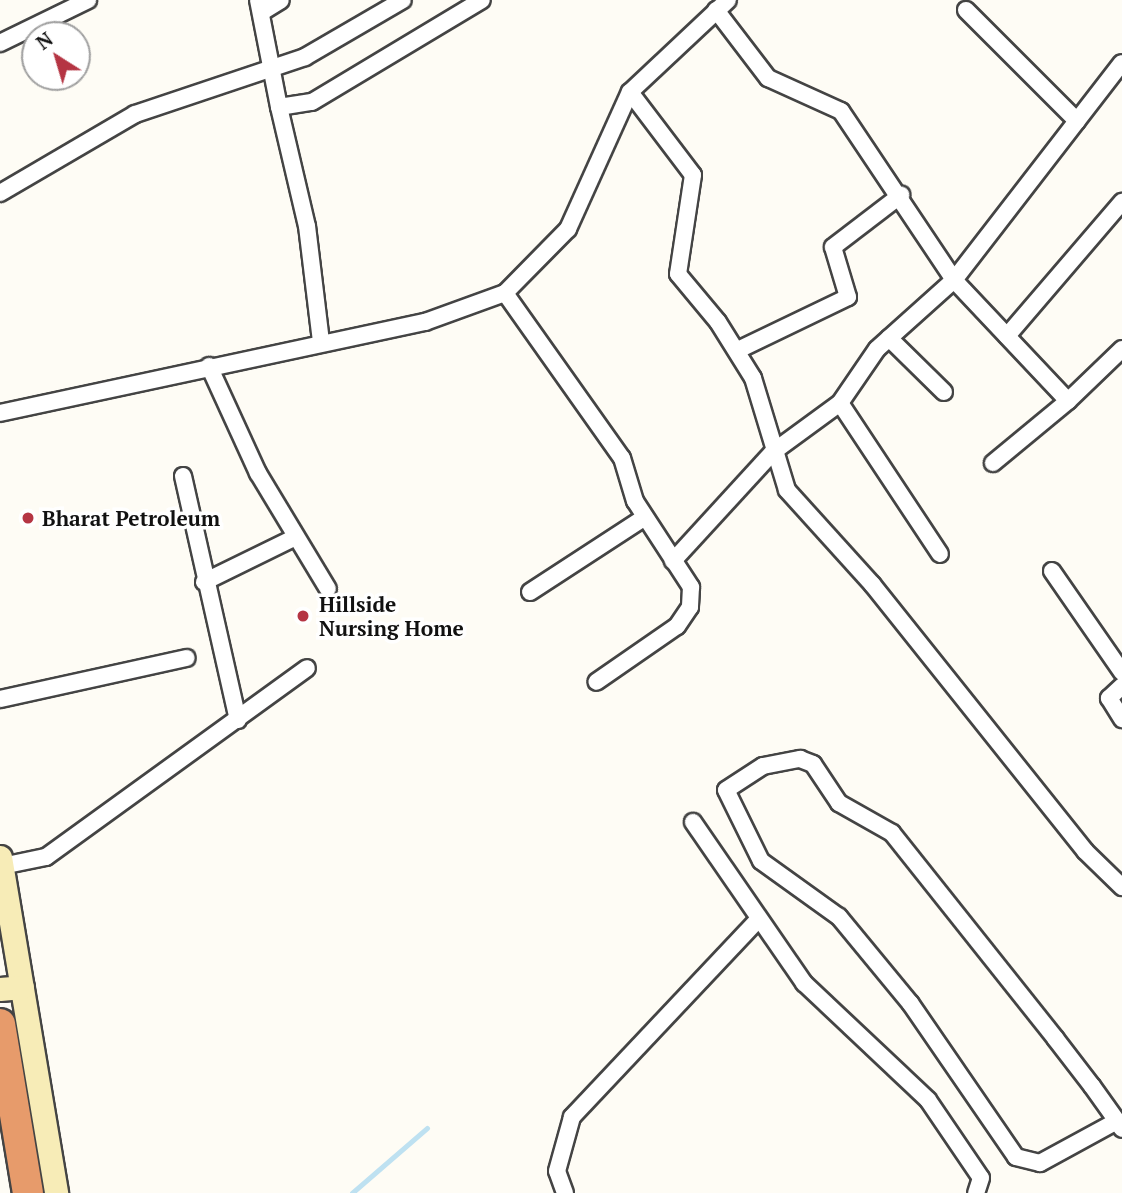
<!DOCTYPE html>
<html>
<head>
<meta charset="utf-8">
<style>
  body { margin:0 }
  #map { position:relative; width:1122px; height:1193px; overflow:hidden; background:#fefcf5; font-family:"PT Serif",serif }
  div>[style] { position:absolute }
  .stream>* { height:4.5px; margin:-2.25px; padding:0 2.25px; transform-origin:2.25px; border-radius:2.25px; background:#bee1f1 }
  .roads { filter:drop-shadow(2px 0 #444) drop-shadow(-2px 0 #444) drop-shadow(0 2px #444) drop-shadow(0 -2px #444) }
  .street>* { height:16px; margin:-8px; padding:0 8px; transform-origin:8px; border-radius:8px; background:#fff }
  .secondary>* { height:23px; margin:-11.5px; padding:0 11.5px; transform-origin:11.5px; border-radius:11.5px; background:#f7ecb7 }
  .highway>* { height:30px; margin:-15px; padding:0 15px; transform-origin:15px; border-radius:15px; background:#e79b6b }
  .dots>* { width:19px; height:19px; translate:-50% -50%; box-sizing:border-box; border:4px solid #fff; border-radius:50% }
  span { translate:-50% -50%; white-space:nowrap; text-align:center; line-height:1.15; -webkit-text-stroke:7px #fff; paint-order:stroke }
  .poi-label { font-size:21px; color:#111; font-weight:700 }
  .left { translate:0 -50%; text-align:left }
  .north { position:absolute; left:21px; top:21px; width:70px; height:70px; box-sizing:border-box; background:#fff; border:2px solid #a0a0a0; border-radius:50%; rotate:323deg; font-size:19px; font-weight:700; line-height:28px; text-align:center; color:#111 }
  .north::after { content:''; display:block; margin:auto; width:24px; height:32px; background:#b53543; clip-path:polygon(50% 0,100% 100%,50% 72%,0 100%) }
</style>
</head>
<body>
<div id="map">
  <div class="stream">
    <div style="left:352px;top:1193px;width:99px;rotate:-40.9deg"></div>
  </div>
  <div class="roads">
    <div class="street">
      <div style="left:258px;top:0;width:109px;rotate:78.9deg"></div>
      <div style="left:279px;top:107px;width:33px;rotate:-9deg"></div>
      <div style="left:312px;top:102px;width:198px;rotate:-31deg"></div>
      <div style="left:716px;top:10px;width:86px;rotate:52.6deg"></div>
      <div style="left:768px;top:78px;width:80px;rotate:24.3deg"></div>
      <div style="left:841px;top:111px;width:203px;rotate:56.2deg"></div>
      <div style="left:954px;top:280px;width:274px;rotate:-52.3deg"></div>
      <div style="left:966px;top:10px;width:157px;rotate:45deg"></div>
      <div style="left:262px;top:12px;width:22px;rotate:-32deg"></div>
      <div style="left:0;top:43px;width:98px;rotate:-26deg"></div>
      <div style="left:630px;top:92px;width:104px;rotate:52.8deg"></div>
      <div style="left:693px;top:175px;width:100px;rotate:98.6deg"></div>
      <div style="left:678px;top:274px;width:62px;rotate:50.2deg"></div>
      <div style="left:718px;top:322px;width:66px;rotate:58deg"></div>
      <div style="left:753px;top:378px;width:117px;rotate:73.1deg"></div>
      <div style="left:787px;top:490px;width:127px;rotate:47.9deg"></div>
      <div style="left:872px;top:584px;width:342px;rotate:51.4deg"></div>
      <div style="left:1085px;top:851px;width:52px;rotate:44.2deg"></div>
      <div style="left:279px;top:107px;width:122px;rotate:76.8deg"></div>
      <div style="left:307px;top:226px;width:116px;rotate:83.1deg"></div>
      <div style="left:0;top:193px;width:156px;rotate:-30.3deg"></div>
      <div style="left:135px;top:114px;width:179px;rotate:-18.5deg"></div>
      <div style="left:305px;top:57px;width:113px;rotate:-30.2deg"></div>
      <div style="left:505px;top:293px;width:202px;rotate:54.7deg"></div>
      <div style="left:622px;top:458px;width:45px;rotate:73.2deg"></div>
      <div style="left:635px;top:501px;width:103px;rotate:56.9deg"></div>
      <div style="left:691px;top:587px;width:20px;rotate:93deg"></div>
      <div style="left:690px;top:607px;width:23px;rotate:124deg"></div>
      <div style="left:677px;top:626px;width:98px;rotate:145.3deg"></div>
      <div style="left:1007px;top:336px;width:177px;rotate:-49.4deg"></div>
      <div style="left:889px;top:338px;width:77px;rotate:44.5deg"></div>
      <div style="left:738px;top:350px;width:122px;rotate:-25.7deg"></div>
      <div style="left:848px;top:297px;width:52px;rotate:-106.7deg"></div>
      <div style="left:833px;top:247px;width:86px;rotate:-37.4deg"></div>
      <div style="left:209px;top:366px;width:118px;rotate:65.4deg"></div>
      <div style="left:258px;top:473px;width:135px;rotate:58.9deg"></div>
      <div style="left:840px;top:403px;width:181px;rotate:56.5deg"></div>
      <div style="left:0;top:413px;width:435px;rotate:-12.1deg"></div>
      <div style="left:425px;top:322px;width:85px;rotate:-19.9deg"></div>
      <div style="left:505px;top:293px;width:90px;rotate:-45.5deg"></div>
      <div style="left:568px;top:229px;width:150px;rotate:-65.7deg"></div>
      <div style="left:630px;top:92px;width:134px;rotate:-43.2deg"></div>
      <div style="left:993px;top:463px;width:97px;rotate:-39.6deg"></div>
      <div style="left:183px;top:476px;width:250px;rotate:77.3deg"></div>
      <div style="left:673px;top:561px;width:148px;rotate:-47.5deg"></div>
      <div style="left:773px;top:452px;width:83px;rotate:-36.2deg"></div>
      <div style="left:840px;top:403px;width:65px;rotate:-55.6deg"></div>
      <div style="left:877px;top:349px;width:103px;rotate:-41.9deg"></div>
      <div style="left:954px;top:280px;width:166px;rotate:46.7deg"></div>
      <div style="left:1068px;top:401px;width:75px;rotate:-43.9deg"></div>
      <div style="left:1052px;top:571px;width:123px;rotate:55.3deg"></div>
      <div style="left:204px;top:582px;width:102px;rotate:-26.1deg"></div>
      <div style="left:530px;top:592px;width:137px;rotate:-33.1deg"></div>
      <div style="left:1122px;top:686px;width:18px;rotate:137deg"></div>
      <div style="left:1109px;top:698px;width:25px;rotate:58deg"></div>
      <div style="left:0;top:699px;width:191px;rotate:-12.4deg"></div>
      <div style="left:693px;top:822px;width:196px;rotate:55.4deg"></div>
      <div style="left:804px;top:983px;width:170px;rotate:43.3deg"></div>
      <div style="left:928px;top:1100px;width:94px;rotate:55.8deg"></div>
      <div style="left:981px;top:1178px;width:16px;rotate:108deg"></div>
      <div style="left:2px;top:866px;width:45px;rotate:-11.6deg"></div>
      <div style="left:46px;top:857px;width:322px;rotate:-35.9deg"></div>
      <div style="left:1117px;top:1121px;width:88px;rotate:151.4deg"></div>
      <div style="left:1040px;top:1163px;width:25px;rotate:-166deg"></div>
      <div style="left:1016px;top:1157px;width:187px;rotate:-124.5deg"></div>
      <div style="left:910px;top:1003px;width:112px;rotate:-129.5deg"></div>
      <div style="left:839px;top:917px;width:96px;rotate:-144.3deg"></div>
      <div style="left:761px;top:861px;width:79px;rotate:-116.2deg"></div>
      <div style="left:726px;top:790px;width:44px;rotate:-33deg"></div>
      <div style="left:763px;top:766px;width:38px;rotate:-11deg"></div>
      <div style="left:800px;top:759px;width:14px;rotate:21deg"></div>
      <div style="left:813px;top:764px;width:47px;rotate:56.3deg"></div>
      <div style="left:839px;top:803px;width:61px;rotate:29.5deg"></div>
      <div style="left:892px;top:833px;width:262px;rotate:51.5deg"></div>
      <div style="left:1055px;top:1038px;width:61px;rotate:52.4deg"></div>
      <div style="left:1092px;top:1086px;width:43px;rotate:54.5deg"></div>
      <div style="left:1117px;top:1121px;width:9px;rotate:58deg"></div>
      <div style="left:565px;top:1193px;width:23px;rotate:-110deg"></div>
      <div style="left:557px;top:1171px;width:56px;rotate:-74.5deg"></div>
      <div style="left:572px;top:1117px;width:270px;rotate:-46.7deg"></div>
    </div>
    <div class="secondary">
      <div style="left:0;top:857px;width:341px;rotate:80.5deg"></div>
      <div style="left:0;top:989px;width:22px;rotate:-5deg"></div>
    </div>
    <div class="highway">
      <div style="left:0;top:1024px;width:171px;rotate:80.6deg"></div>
    </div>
  </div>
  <div class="dots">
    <div style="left:28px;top:518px;background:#b53543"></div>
    <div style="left:303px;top:616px;background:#b53543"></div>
  </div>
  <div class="poi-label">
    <span class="left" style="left:42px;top:518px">Bharat Petroleum</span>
    <span class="left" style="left:319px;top:616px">Hillside<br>Nursing Home</span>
  </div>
  <div class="north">N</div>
</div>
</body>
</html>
